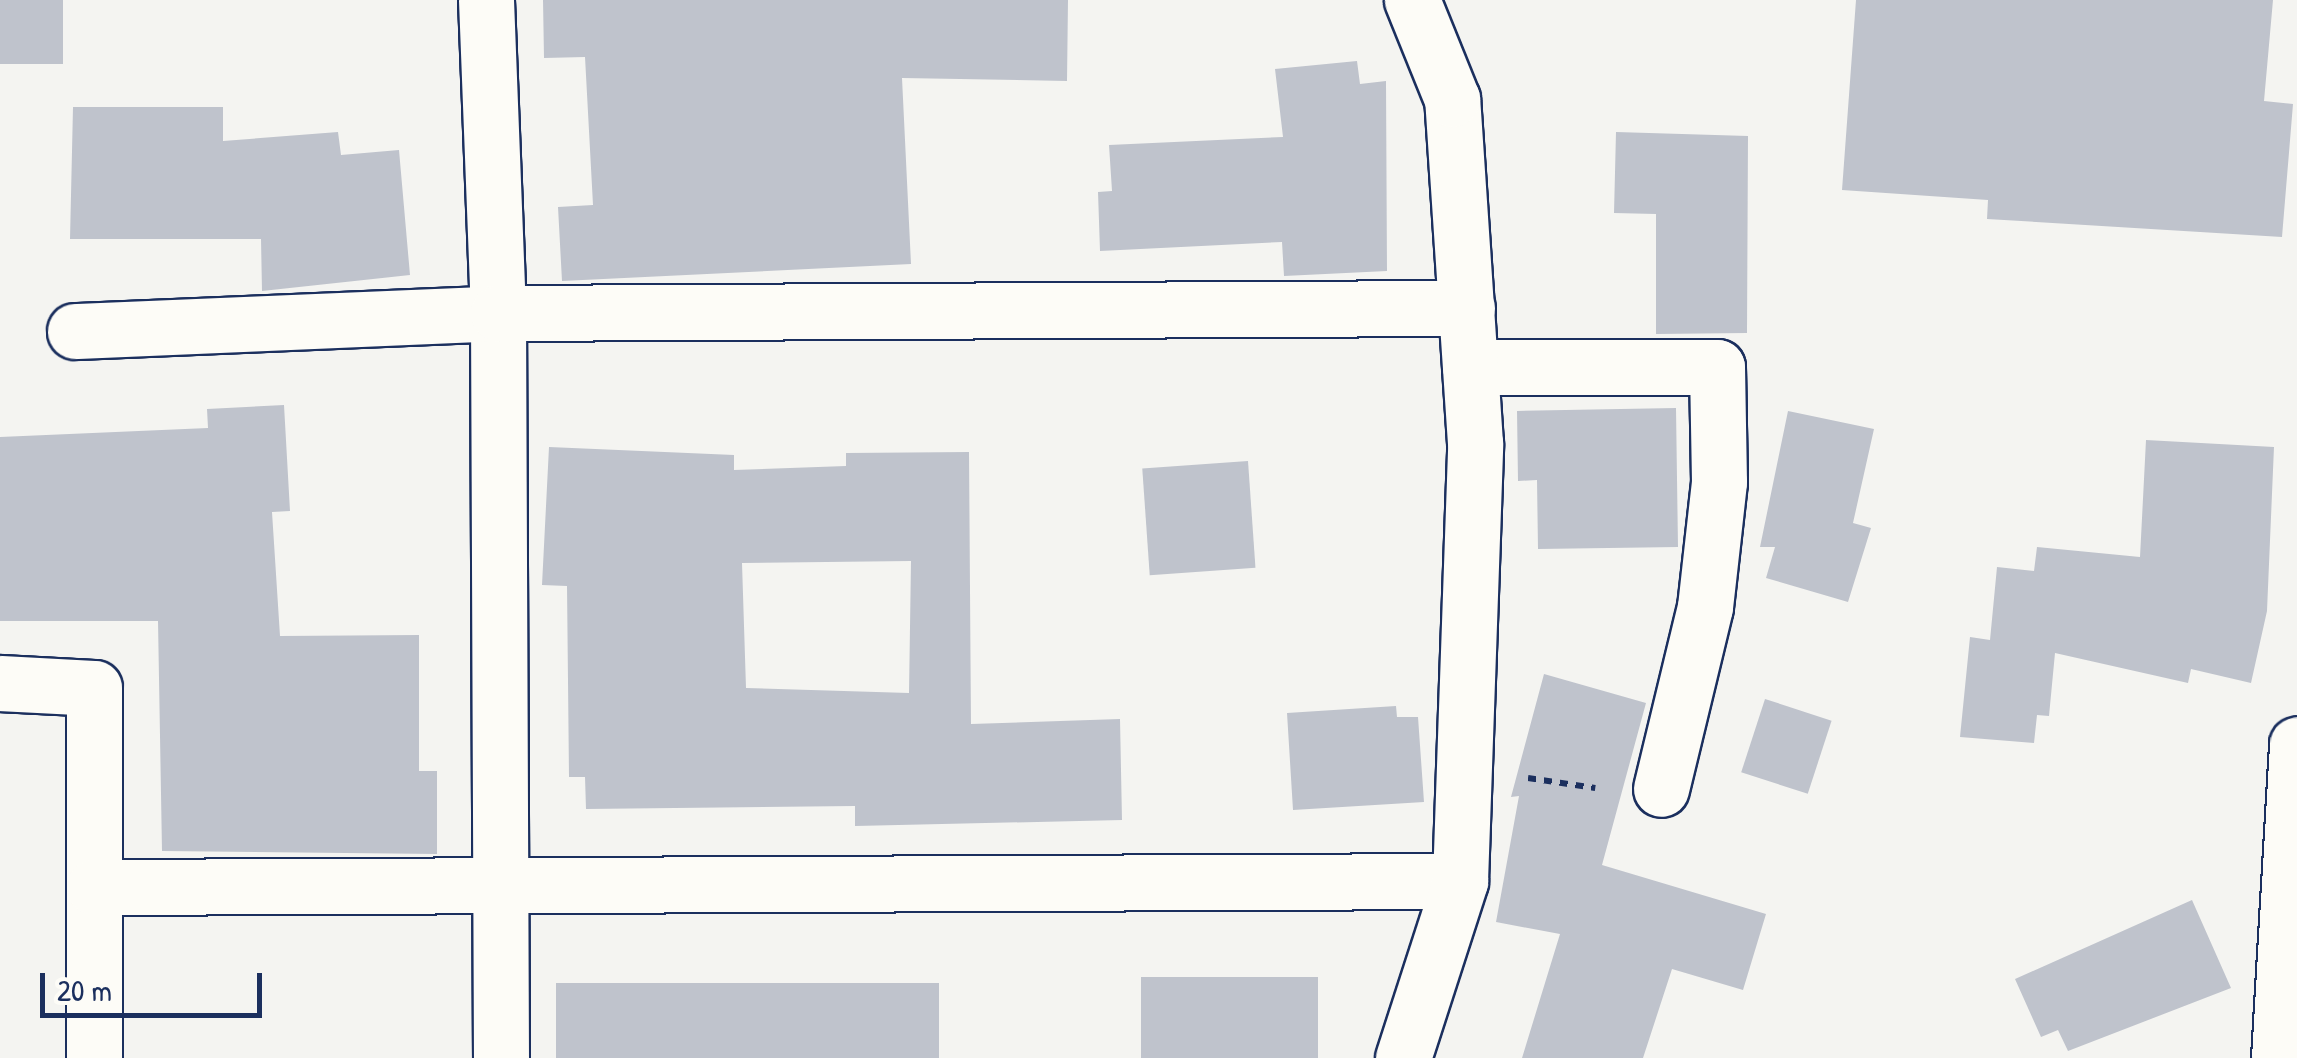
<!DOCTYPE html>
<html>
<head>
<meta charset="utf-8">
<style>
  body { margin:0 }
  #map { position:relative; width:2297px; height:1058px; overflow:hidden; background:#f4f4f1; font-family:"Patrick Hand",sans-serif }
  div>[style] { position:absolute }
  .building>* { inset:0; background:#bfc3cc; transform-origin:0 0 }
  .path>* { height:6px; margin-top:-3px; transform-origin:0; background:repeating-linear-gradient(90deg,#1b2f5e 0 8px,transparent 0 16px) }
  .roads { filter:drop-shadow(2px 0 #1b2f5e) drop-shadow(-2px 0 #1b2f5e) drop-shadow(0 2px #1b2f5e) drop-shadow(0 -2px #1b2f5e) }
  .minor>* { height:55px; margin:-27.5px; padding:0 27.5px; transform-origin:27.5px; border-radius:27.5px; background:#fdfcf7 }
  span { translate:-50% -50%; white-space:nowrap; text-align:center; line-height:1.15; -webkit-text-stroke:8px #fdfcf7; paint-order:stroke }
  .scale { position:absolute; left:40px; top:973px; width:222px; height:45px; box-sizing:border-box; border:5px solid #1b2f5e; border-top:0; padding-left:12px; font-size:30px; line-height:35px; white-space:nowrap; color:#1b2f5e; -webkit-text-stroke:8px #fdfcf7; paint-order:stroke }
</style>
</head>
<body>
<div id="map">
  <div class="building">
    <div style="left:0;top:0;width:63px;height:64px"></div>
    <div style="clip-path:polygon(543px 0,1068px 0,1067px 81px,902px 78px,911px 264px,562px 281px,558px 207px,593px 205px,585px 57px,544px 58px)"></div>
    <div style="clip-path:polygon(1856px 0,2273px 0,2264px 101px,2293px 104px,2282px 237px,1987px 219px,1988px 200px,1842px 190px)"></div>
    <div style="clip-path:polygon(1357px 61px,1360px 84px,1386px 81px,1387px 271px,1284px 276px,1282px 242px,1100px 251px,1098px 192px,1112px 191px,1109px 145px,1283px 137px,1275px 69px)"></div>
    <div style="clip-path:polygon(73px 107px,223px 107px,223px 141px,338px 132px,341px 155px,399px 150px,410px 275px,262px 291px,261px 239px,70px 239px)"></div>
    <div style="clip-path:polygon(1616px 132px,1748px 136px,1747px 333px,1656px 334px,1656px 214px,1614px 213px)"></div>
    <div style="clip-path:polygon(284px 405px,290px 511px,272px 512px,280px 636px,419px 635px,419px 771px,437px 771px,437px 854px,162px 851px,158px 621px,0 621px,0 437px,208px 428px,207px 409px)"></div>
    <div style="clip-path:polygon(1676px 408px,1678px 547px,1538px 549px,1537px 480px,1518px 481px,1517px 411px)"></div>
    <div style="clip-path:polygon(1788px 411px,1874px 429px,1853px 523px,1871px 528px,1848px 602px,1766px 578px,1775px 547px,1760px 547px)"></div>
    <div style="clip-path:polygon(2146px 440px,2274px 447px,2267px 611px,2251px 683px,2191px 669px,2188px 683px,2055px 653px,2049px 716px,2037px 715px,2034px 743px,1960px 737px,1970px 637px,1990px 640px,1997px 567px,2034px 571px,2037px 547px,2140px 557px)"></div>
    <div style="clip-path:polygon(evenodd,549px 447px,734px 455px,734px 470px,846px 466px,846px 453px,969px 452px,971px 724px,1120px 719px,1122px 820px,855px 826px,855px 806px,586px 809px,585px 777px,569px 777px,567px 586px,542px 585px,549px 447px,911px 561px,909px 693px,746px 688px,742px 563px,911px 561px)"></div>
    <div style="left:1248px;top:461px;width:107px;height:106px;rotate:86deg"></div>
    <div style="clip-path:polygon(1544px 674px,1646px 703px,1602px 865px,1766px 914px,1743px 990px,1672px 969px,1643px 1058px,1522px 1058px,1560px 934px,1496px 922px,1519px 796px,1511px 797px)"></div>
    <div style="left:1765px;top:699px;width:70px;height:77px;rotate:18deg"></div>
    <div style="clip-path:polygon(1396px 706px,1397px 717px,1418px 717px,1424px 802px,1293px 810px,1287px 713px)"></div>
    <div style="clip-path:polygon(2192px 900px,2231px 988px,2068px 1051px,2058px 1030px,2041px 1037px,2015px 979px)"></div>
    <div style="left:1318px;top:977px;width:81px;height:177px;rotate:90deg"></div>
    <div style="left:556px;top:983px;width:383px;height:75px"></div>
  </div>
  <div class="path">
    <div style="left:1528px;top:778px;width:68px;rotate:8.5deg"></div>
  </div>
  <div class="roads">
    <div class="minor">
      <div style="left:486px;top:0;width:313px;rotate:87.8deg"></div>
      <div style="left:498px;top:313px;width:745px;rotate:89.77deg"></div>
      <div style="left:75px;top:331px;width:423px;rotate:-2.4deg"></div>
      <div style="left:498px;top:313px;width:969px;rotate:-0.3deg"></div>
      <div style="left:1470px;top:367px;width:247px"></div>
      <div style="left:1717px;top:367px;width:115px;rotate:89deg"></div>
      <div style="left:1719px;top:482px;width:126px;rotate:96.4deg"></div>
      <div style="left:1705px;top:607px;width:187px;rotate:103.6deg"></div>
      <div style="left:0;top:683px;width:94px;rotate:3deg"></div>
      <div style="left:94px;top:688px;width:370px;rotate:90deg"></div>
      <div style="left:94px;top:887px;width:1366px;rotate:-0.25deg"></div>
      <div style="left:1403px;top:1058px;width:186px;rotate:-72.1deg"></div>
      <div style="left:1460px;top:881px;width:438px;rotate:-88deg"></div>
      <div style="left:1475px;top:443px;width:345px;rotate:-93.8deg"></div>
      <div style="left:1452px;top:99px;width:107px;rotate:-112deg"></div>
      <div style="left:2279px;top:1058px;width:314px;rotate:-86.7deg"></div>
    </div>
  </div>
  <div class="scale">20 m</div>
</div>
</body>
</html>
